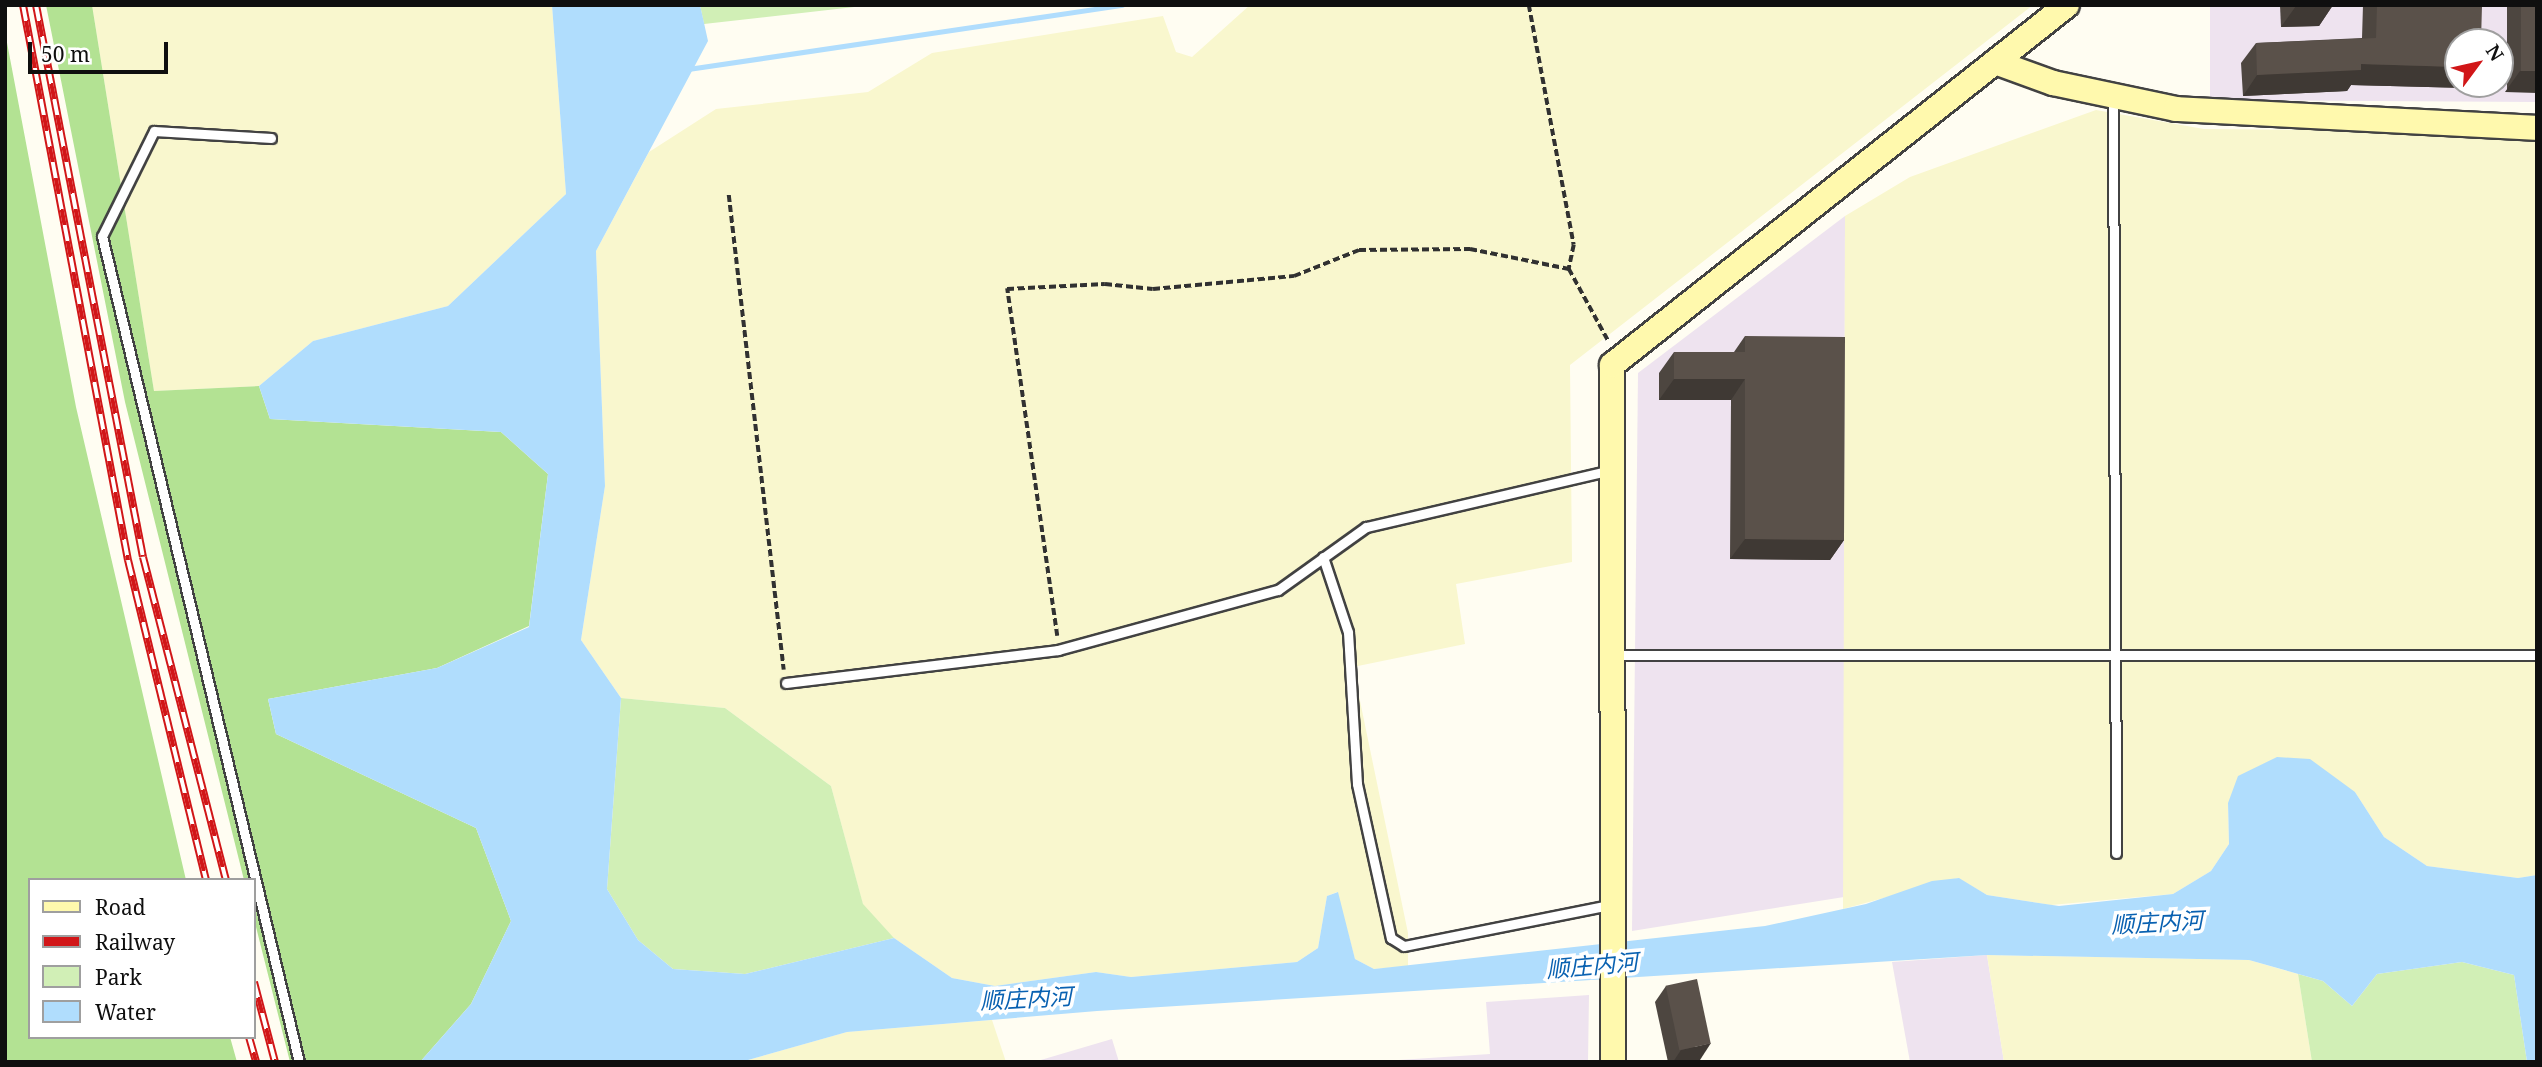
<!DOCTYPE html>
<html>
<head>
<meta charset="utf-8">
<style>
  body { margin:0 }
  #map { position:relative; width:2542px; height:1067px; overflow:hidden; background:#fffdf2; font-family:"Noto Serif","Noto Sans SC",serif }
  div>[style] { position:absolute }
  .industrial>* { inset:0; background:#eee3ef }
  .farmland>* { inset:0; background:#f9f7ce }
  .green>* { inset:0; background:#d1efb6 }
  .forest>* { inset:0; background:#b3e293 }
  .water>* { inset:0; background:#b0ddfd }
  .stream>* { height:5px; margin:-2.5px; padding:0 2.5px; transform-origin:2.5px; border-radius:2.5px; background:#b0ddfd }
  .path>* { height:3.5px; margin-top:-1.75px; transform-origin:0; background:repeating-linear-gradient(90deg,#313131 0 7px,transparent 0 10.5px) }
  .roads { filter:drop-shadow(2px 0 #424242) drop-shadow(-2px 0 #424242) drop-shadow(0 2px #424242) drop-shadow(0 -2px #424242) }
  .lane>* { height:9px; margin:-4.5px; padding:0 4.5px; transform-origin:4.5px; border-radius:4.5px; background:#fff }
  .secondary>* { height:24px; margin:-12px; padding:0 12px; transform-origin:12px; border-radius:12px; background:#fff9ad }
  .rail>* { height:8px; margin-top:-4px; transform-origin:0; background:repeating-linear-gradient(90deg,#fff 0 16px,#d11618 0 32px); box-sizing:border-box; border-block:2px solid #d11618 }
  .wall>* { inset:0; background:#4d4640; transform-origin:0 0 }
  .shaded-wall>* { inset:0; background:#3f3934 }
  .building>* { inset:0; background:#5a514a; transform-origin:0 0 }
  span { translate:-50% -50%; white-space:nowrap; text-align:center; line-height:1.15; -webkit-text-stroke:7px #fff; paint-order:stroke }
  .water-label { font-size:23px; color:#0961b1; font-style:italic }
  .frame { position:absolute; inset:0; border:7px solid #0f0f0f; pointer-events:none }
  .legend { position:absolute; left:28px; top:878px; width:228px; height:161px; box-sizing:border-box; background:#fff; border:2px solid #9f9f9f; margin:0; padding:9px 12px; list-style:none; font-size:21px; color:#0f0f0f }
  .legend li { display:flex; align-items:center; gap:14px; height:35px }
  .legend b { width:35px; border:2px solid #9f9f9f }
  .north { position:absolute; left:2444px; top:28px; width:70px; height:70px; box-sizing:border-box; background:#fff; border:2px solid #9f9f9f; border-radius:50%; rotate:57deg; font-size:19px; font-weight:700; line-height:28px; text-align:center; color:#0f0f0f }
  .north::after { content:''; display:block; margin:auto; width:24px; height:32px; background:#d11618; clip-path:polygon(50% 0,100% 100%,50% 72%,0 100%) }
  .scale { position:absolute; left:28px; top:42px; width:140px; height:32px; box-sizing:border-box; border:4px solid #0f0f0f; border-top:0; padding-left:9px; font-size:21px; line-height:24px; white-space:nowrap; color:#0f0f0f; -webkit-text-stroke:5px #fff; paint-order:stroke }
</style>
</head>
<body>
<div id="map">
  <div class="industrial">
    <div style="clip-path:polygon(evenodd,2210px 5px,2537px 5px,2537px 102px,2210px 100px,2210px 5px,2458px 42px,2500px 42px,2500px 84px,2458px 84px,2458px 42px)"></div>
    <div style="clip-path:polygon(1845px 216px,1844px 897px,1632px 931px,1638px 373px)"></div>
    <div style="clip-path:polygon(1987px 955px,2004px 1062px,1910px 1062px,1892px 962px)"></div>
    <div style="clip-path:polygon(1589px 995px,1588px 1062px,1368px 1062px,1490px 1054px,1486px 1002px)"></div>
    <div style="clip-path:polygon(1112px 1039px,1119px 1062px,1034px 1062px)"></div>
  </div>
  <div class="farmland">
    <div style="clip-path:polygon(92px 5px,552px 5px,566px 194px,448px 306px,313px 341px,259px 386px,154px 391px)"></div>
    <div style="clip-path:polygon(1250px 5px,2033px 5px,1570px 365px,1572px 562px,1456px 584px,1465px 644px,1353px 667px,1408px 933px,1408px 966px,1374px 969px,1355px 959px,1337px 892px,1327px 896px,1318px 948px,1297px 962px,1131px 977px,1096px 972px,995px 986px,952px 978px,894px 938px,863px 905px,831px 786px,725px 708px,621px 698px,581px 640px,605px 486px,596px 251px,649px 152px,716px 109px,868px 92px,932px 53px,1163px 16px,1176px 52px,1192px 57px)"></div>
    <div style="clip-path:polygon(2096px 110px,2204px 129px,2535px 132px,2537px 875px,2518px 878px,2427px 866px,2384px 837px,2355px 792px,2228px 803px,2229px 844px,2211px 871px,2173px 894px,2051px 905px,1987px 895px,1958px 878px,1843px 909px,1845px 216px,1910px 177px)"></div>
    <div style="clip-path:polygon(1987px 955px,2249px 960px,2298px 974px,2312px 1062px,2004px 1062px)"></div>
    <div style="clip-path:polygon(992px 1020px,1006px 1062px,741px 1062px,847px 1032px)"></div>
  </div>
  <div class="green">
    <div style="clip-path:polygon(700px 5px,872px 5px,704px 24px)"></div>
    <div style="clip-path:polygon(621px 698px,725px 708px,831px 786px,863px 904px,894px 938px,745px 974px,673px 969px,638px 940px,607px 889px)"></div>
    <div style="clip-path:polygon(2462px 962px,2514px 975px,2527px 1062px,2312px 1062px,2298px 974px,2323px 981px,2352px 1006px,2377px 974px)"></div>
  </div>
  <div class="forest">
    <div style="clip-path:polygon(46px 5px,92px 5px,154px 391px,259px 386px,270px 419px,501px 432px,548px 474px,529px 626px,437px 668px,268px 699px,276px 734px,476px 828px,511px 921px,471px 1004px,420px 1062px,290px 1062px,254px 919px,254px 880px,244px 880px,125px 402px)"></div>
    <div style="clip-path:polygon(5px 32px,76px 407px,186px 880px,30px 880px,30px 1037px,230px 1037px,237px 1062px,5px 1062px)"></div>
  </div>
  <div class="water">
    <div style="clip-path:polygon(552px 5px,700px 5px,708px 41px,596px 251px,605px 486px,581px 640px,621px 698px,607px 889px,638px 940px,673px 969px,745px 974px,894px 938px,952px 978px,995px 986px,1096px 972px,1131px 977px,1297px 962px,1318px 948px,1327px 896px,1338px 892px,1355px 959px,1374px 969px,1765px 926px,1866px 904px,1932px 881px,1959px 878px,1987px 895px,2059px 906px,2173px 894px,2211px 871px,2229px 844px,2228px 803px,2238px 776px,2277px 757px,2310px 759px,2355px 792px,2384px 837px,2427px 866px,2518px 878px,2537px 875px,2537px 1062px,2527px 1062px,2514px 975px,2462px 962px,2377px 974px,2352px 1006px,2323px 981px,2249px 960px,1987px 955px,1097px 1011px,847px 1032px,741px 1062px,420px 1062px,471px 1004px,511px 921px,476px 828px,276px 734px,268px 699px,437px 668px,529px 627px,548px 474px,501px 432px,270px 419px,259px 386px,313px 341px,448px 306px,566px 194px)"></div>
  </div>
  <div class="stream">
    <div style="left:688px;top:69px;width:439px;rotate:-8.4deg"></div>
  </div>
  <div class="path">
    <div style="left:1529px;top:5px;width:244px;rotate:79.4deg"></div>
    <div style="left:1574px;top:245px;width:25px;rotate:102deg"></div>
    <div style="left:729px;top:195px;width:478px;rotate:83.4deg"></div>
    <div style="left:1057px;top:636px;width:351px;rotate:-98.2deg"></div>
    <div style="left:1007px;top:289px;width:98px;rotate:-2.9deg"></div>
    <div style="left:1105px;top:284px;width:48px;rotate:5.9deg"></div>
    <div style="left:1153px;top:289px;width:142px;rotate:-5.3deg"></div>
    <div style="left:1294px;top:276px;width:70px;rotate:-21.8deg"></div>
    <div style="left:1359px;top:250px;width:111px;rotate:-0.5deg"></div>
    <div style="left:1470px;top:249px;width:101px;rotate:11.4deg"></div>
    <div style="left:1569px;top:269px;width:83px;rotate:61.3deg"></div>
  </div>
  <div class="roads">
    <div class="lane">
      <div style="left:2113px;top:98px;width:755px;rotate:89.77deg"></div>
      <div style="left:271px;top:138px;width:117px;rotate:-176.6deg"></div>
      <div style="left:154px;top:131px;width:117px;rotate:116.3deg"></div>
      <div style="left:102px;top:236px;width:849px;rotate:76.59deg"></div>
      <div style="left:1323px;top:557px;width:79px;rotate:71.6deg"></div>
      <div style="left:1348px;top:632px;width:152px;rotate:86.6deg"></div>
      <div style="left:1357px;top:784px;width:158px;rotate:77.6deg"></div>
      <div style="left:1391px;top:938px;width:15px;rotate:32deg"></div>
      <div style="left:1404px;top:946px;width:210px;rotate:-11.3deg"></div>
      <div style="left:1613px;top:655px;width:924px"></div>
      <div style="left:786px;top:683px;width:274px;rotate:-6.9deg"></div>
      <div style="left:1058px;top:650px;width:228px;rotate:-15.3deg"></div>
      <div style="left:1278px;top:590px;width:108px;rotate:-35.6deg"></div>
      <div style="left:1366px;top:527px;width:251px;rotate:-13.1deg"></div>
    </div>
    <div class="secondary">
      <div style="left:1995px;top:62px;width:62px;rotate:19.9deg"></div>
      <div style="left:2053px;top:83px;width:126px;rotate:11.9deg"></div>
      <div style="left:2176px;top:109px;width:361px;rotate:3deg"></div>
      <div style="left:1613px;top:1062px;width:697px;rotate:-90.08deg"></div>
      <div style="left:1612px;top:365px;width:580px;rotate:-38.35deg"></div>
    </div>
  </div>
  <div class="rail">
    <div style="left:23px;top:5px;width:565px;rotate:79.29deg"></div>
    <div style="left:128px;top:560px;width:329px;rotate:76.3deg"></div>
    <div style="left:36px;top:5px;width:562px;rotate:79.03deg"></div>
    <div style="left:143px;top:557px;width:333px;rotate:75.6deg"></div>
    <div style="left:254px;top:982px;width:83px;rotate:75.3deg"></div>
    <div style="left:249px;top:1037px;width:26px;rotate:74deg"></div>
  </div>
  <div class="wall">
    <div style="clip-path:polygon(2280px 5px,2333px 5px,2319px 26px,2281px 27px)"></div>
    <div style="clip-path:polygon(2363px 5px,2482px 5px,2466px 88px,2351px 85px,2347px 91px,2243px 96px,2241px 63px,2256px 43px,2362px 38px)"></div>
    <div style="left:2507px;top:5px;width:30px;height:87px"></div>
    <div style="clip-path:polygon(1745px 336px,1844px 540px,1830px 560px,1730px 559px,1731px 400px,1659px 400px,1659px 373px,1674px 352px,1734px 352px)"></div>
    <div style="clip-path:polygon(1666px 986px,1700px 1060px,1690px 1062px,1668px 1062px,1655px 1002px)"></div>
  </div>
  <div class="shaded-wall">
    <div style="clip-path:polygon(2333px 5px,2319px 26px,2281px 27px,2296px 6px)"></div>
    <div style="clip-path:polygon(2361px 64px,2458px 67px,2458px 84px,2469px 84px,2466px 88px,2351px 85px,2347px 91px,2243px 96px,2257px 75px)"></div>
    <div style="clip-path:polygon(2520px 71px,2537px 71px,2537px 93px,2505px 92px)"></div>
    <div style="clip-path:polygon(1674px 379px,1745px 379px,1731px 400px,1659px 400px)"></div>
    <div style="clip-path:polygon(1745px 539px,1844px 540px,1830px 560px,1730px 559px)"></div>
    <div style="clip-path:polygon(1711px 1043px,1700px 1060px,1690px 1062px,1673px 1062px,1681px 1050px)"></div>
  </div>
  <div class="building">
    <div style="clip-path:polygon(2377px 5px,2482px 5px,2481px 42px,2458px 42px,2458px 67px,2361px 64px,2361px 70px,2257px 75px,2256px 43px,2376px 38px)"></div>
    <div style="left:2521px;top:5px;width:16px;height:66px"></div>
    <div style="clip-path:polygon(1745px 336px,1845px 337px,1844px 540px,1745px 539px,1745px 379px,1674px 379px,1674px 352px,1745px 352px)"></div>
    <div style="left:1697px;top:979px;width:66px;height:32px;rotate:78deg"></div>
  </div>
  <div class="water-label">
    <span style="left:2157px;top:922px;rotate:-3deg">顺庄内河</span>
    <span style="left:1592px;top:965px;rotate:-5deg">顺庄内河</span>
    <span style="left:1026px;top:998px;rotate:-3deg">顺庄内河</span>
  </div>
  <div class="frame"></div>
  <ul class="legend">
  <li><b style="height:9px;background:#fff9ad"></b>Road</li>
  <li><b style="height:9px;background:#d11618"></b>Railway</li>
  <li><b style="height:19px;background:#d1efb6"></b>Park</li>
  <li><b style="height:19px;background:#b0ddfd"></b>Water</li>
  </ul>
  <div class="north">N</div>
  <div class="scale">50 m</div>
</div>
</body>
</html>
